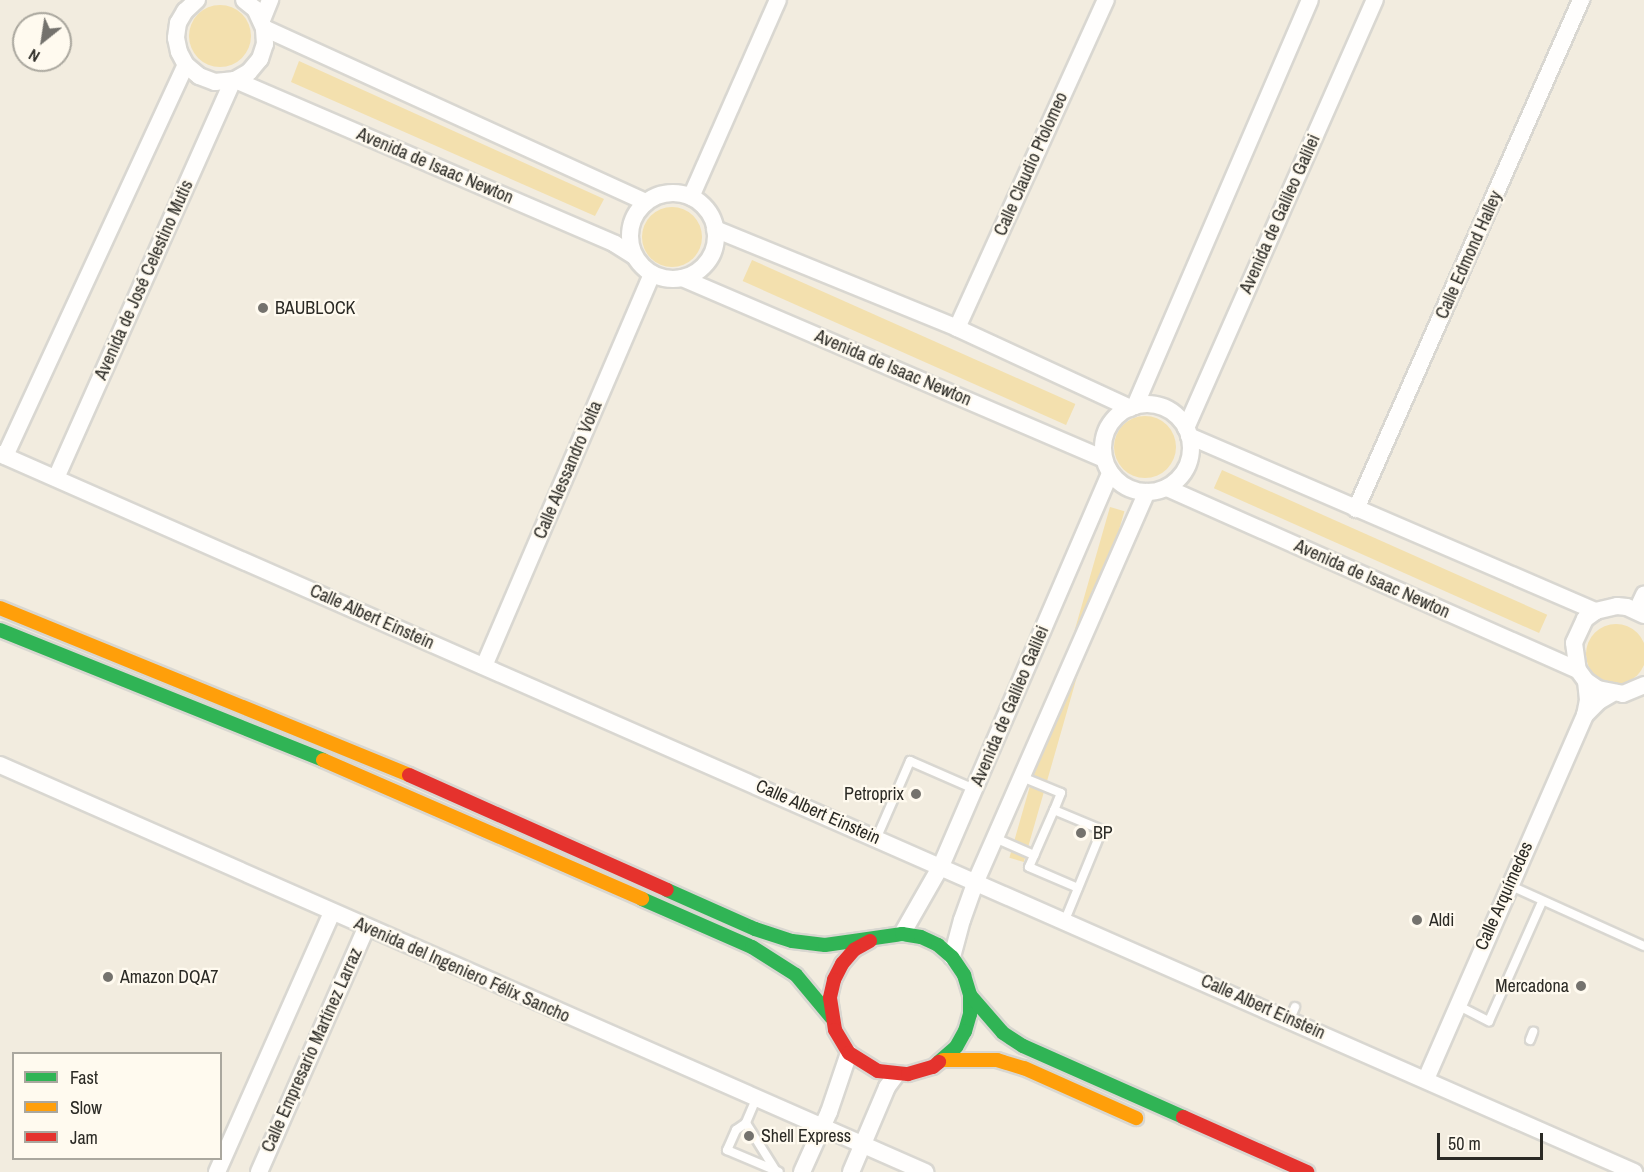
<!DOCTYPE html>
<html>
<head>
<meta charset="utf-8">
<style>
  body { margin:0 }
  #map { position:relative; width:1644px; height:1172px; overflow:hidden; background:#fcf9f2; font-family:"Archivo Narrow",sans-serif }
  div>[style] { position:absolute }
  .built>* { inset:0; background:#f2ecdf }
  .green>* { inset:0; background:#f3e0ae; transform-origin:0 0 }
  .round { border-radius:50% }
  .roads { filter:drop-shadow(2px 0 #d9d7d1) drop-shadow(-2px 0 #d9d7d1) drop-shadow(0 2px #d9d7d1) drop-shadow(0 -2px #d9d7d1) }
  .lane>* { height:8px; margin:-4px; padding:0 4px; transform-origin:4px; border-radius:4px; background:#fffefd }
  .street>* { height:16px; margin:-8px; padding:0 8px; transform-origin:8px; border-radius:8px; background:#fffefd }
  .street>.ring { margin:-8px; padding:0; box-sizing:content-box; background:none; border:16px solid #fffefd; border-radius:50% }
  .fast>* { height:14px; margin:-7px; padding:0 7px; transform-origin:7px; border-radius:7px; background:#30b455 }
  .slow>* { height:14px; margin:-7px; padding:0 7px; transform-origin:7px; border-radius:7px; background:#ff9f0a }
  .jam>* { height:14px; margin:-7px; padding:0 7px; transform-origin:7px; border-radius:7px; background:#e5322d }
  .dots>* { width:16px; height:16px; translate:-50% -50%; box-sizing:border-box; border:3px solid #fffaef; border-radius:50% }
  span { translate:-50% -50%; white-space:nowrap; text-align:center; line-height:1.15; -webkit-text-stroke:4.5px #fffaef; paint-order:stroke }
  .street-label { font-size:18px; color:#2b2a25 }
  .poi-label { font-size:18px; color:#2b2a25 }
  .left { translate:0 -50%; text-align:left }
  .right { translate:-100% -50%; text-align:right }
  .legend { position:absolute; left:12px; top:1052px; width:210px; height:108px; box-sizing:border-box; background:#fffaef; border:2px solid #aaa79e; margin:0; padding:8px 10px; list-style:none; font-size:18px; color:#2b2a25 }
  .legend li { display:flex; align-items:center; gap:12px; height:30px }
  .legend b { width:30px; border:2px solid #aaa79e }
  .north { position:absolute; left:12px; top:12px; width:60px; height:60px; box-sizing:border-box; background:#fffaef; border:2px solid #aaa79e; border-radius:50%; rotate:210deg; font-size:16px; font-weight:700; line-height:24px; text-align:center; color:#2b2a25 }
  .north::after { content:''; display:block; margin:auto; width:21px; height:27px; background:#74726d; clip-path:polygon(50% 0,100% 100%,50% 72%,0 100%) }
  .scale { position:absolute; left:1437px; top:1133px; width:106px; height:27px; box-sizing:border-box; border:3px solid #2b2a25; border-top:0; padding-left:8px; font-size:18px; line-height:21px; white-space:nowrap; color:#2b2a25; -webkit-text-stroke:4px #fffaef; paint-order:stroke }
</style>
</head>
<body>
<div id="map">
  <div class="built">
    <div style="clip-path:polygon(evenodd,0 0,1644px 0,1644px 1172px,0 1172px,0 0,24px 24px,60px 24px,60px 60px,24px 60px,24px 24px,0 0,14px 1054px,220px 1054px,220px 1158px,14px 1158px,14px 1054px)"></div>
  </div>
  <div class="green">
    <div class="round" style="left:189px;top:5px;width:62px;height:62px"></div>
    <div style="clip-path:polygon(299px 61px,604px 199px,595px 216px,291px 82px)"></div>
    <div class="round" style="left:642px;top:207px;width:60px;height:60px"></div>
    <div style="left:752px;top:260px;width:354px;height:23px;rotate:24deg"></div>
    <div class="round" style="left:1114px;top:416px;width:62px;height:62px"></div>
    <div style="left:1222px;top:470px;width:356px;height:20px;rotate:24deg"></div>
    <div style="left:1110px;top:507px;width:15px;height:365px;rotate:16deg"></div>
    <div class="round" style="left:1586px;top:624px;width:60px;height:60px"></div>
  </div>
  <div class="roads">
    <div class="lane">
      <div style="left:1022px;top:777px;width:42px;rotate:22.3deg"></div>
      <div style="left:1061px;top:793px;width:18px;rotate:112deg"></div>
      <div style="left:877px;top:837px;width:83px;rotate:-66.5deg"></div>
      <div style="left:910px;top:761px;width:70px;rotate:23.6deg"></div>
      <div style="left:995px;top:838px;width:43px;rotate:23.6deg"></div>
      <div style="left:1509px;top:885px;width:148px;rotate:24.3deg"></div>
      <div style="left:1065px;top:920px;width:97px;rotate:-67.7deg"></div>
      <div style="left:1102px;top:830px;width:52px;rotate:-157.4deg"></div>
      <div style="left:1054px;top:810px;width:62px;rotate:113.7deg"></div>
      <div style="left:1029px;top:867px;width:53px;rotate:23.2deg"></div>
      <div style="left:1457px;top:1005px;width:36px;rotate:27deg"></div>
      <div style="left:1489px;top:1021px;width:130px;rotate:-66deg"></div>
      <div style="left:1290px;top:1019px;width:13px;rotate:-67deg"></div>
      <div style="left:1530px;top:1040px;width:9px;rotate:-69deg"></div>
      <div style="left:756px;top:1099px;width:26px;rotate:113deg"></div>
      <div style="left:746px;top:1123px;width:57px;rotate:58deg"></div>
      <div style="left:746px;top:1123px;width:12px;rotate:145deg"></div>
      <div style="left:736px;top:1130px;width:22px;rotate:114deg"></div>
      <div style="left:727px;top:1150px;width:56px;rotate:22.9deg"></div>
    </div>
    <div class="street">
      <div style="left:197px;top:0;width:16px;rotate:137deg"></div>
      <div style="left:185px;top:11px;width:14px;rotate:120deg"></div>
      <div style="left:178px;top:23px;width:15px;rotate:98deg"></div>
      <div style="left:176px;top:38px;width:14px;rotate:78deg"></div>
      <div style="left:179px;top:52px;width:15px;rotate:62deg"></div>
      <div style="left:186px;top:65px;width:17px;rotate:40deg"></div>
      <div style="left:199px;top:76px;width:17px;rotate:21deg"></div>
      <div style="left:215px;top:82px;width:20px;rotate:-6deg"></div>
      <div style="left:235px;top:80px;width:16px;rotate:-30deg"></div>
      <div style="left:249px;top:72px;width:17px;rotate:-50deg"></div>
      <div style="left:260px;top:59px;width:16px;rotate:-72deg"></div>
      <div style="left:265px;top:44px;width:16px;rotate:-94deg"></div>
      <div style="left:264px;top:28px;width:21px;rotate:-115deg"></div>
      <div style="left:255px;top:9px;width:14px;rotate:-141deg"></div>
      <div style="left:262px;top:20px;width:22px;rotate:-68deg"></div>
      <div style="left:264px;top:28px;width:420px;rotate:24.5deg"></div>
      <div style="left:235px;top:80px;width:414px;rotate:23.3deg"></div>
      <div style="left:615px;top:244px;width:22px;rotate:32deg"></div>
      <div class="ring" style="left:630px;top:193px;width:70px;height:70px"></div>
      <div style="left:691px;top:197px;width:215px;rotate:-66.2deg"></div>
      <div style="left:715px;top:229px;width:261px;rotate:22.2deg"></div>
      <div style="left:957px;top:328px;width:191px;rotate:24.8deg"></div>
      <div style="left:682px;top:278px;width:459px;rotate:23.2deg"></div>
      <div style="left:957px;top:328px;width:360px;rotate:-65.6deg"></div>
      <div class="ring" style="left:1103px;top:404px;width:72px;height:72px"></div>
      <div style="left:1135px;top:406px;width:442px;rotate:-66.7deg"></div>
      <div style="left:1186px;top:428px;width:468px;rotate:-66.2deg"></div>
      <div style="left:1189px;top:436px;width:443px;rotate:23.3deg"></div>
      <div style="left:0;top:454px;width:1785px;rotate:23.72deg"></div>
      <div style="left:5px;top:456px;width:431px;rotate:-65.2deg"></div>
      <div style="left:56px;top:478px;width:435px;rotate:-66deg"></div>
      <div style="left:1167px;top:488px;width:449px;rotate:23.9deg"></div>
      <div style="left:1356px;top:509px;width:557px;rotate:-66.15deg"></div>
      <div style="left:1637px;top:610px;width:17px;rotate:-65deg"></div>
      <div style="left:1644px;top:615px;width:19px;rotate:-155deg"></div>
      <div style="left:1627px;top:607px;width:10px;rotate:-174deg"></div>
      <div style="left:1617px;top:606px;width:22px;rotate:167deg"></div>
      <div style="left:1596px;top:611px;width:14px;rotate:144deg"></div>
      <div style="left:1585px;top:619px;width:26px;rotate:115deg"></div>
      <div style="left:1574px;top:643px;width:27px;rotate:82deg"></div>
      <div style="left:1578px;top:670px;width:14px;rotate:54deg"></div>
      <div style="left:1586px;top:681px;width:14px;rotate:34deg"></div>
      <div style="left:1598px;top:689px;width:25px;rotate:11deg"></div>
      <div style="left:1623px;top:694px;width:23px;rotate:-23deg"></div>
      <div style="left:484px;top:666px;width:426px;rotate:-66.8deg"></div>
      <div style="left:1586px;top:681px;width:19px;rotate:84deg"></div>
      <div style="left:1588px;top:700px;width:15px;rotate:101deg"></div>
      <div style="left:1585px;top:715px;width:20px;rotate:-45deg"></div>
      <div style="left:1599px;top:701px;width:14px;rotate:-30deg"></div>
      <div style="left:0;top:765px;width:1011px;rotate:23.75deg"></div>
      <div style="left:902px;top:934px;width:78px;rotate:-60.2deg"></div>
      <div style="left:941px;top:866px;width:428px;rotate:-66.7deg"></div>
      <div style="left:952px;top:957px;width:38px;rotate:-75deg"></div>
      <div style="left:962px;top:920px;width:41px;rotate:-70.3deg"></div>
      <div style="left:976px;top:881px;width:425px;rotate:-66.3deg"></div>
      <div style="left:1426px;top:1079px;width:397px;rotate:-66.4deg"></div>
      <div style="left:217px;top:1172px;width:283px;rotate:-66.1deg"></div>
      <div style="left:259px;top:1172px;width:266px;rotate:-66.3deg"></div>
      <div style="left:802px;top:1172px;width:66px;rotate:-65.8deg"></div>
      <div style="left:829px;top:1112px;width:62px;rotate:-71.3deg"></div>
      <div style="left:851px;top:1172px;width:92px;rotate:-67deg"></div>
      <div style="left:887px;top:1087px;width:15px;rotate:-53deg"></div>
    </div>
    <div class="fast">
      <div style="left:0;top:630px;width:348px;rotate:21.9deg"></div>
      <div style="left:667px;top:890px;width:96px;rotate:23.9deg"></div>
      <div style="left:755px;top:929px;width:39px;rotate:18deg"></div>
      <div style="left:792px;top:941px;width:33px;rotate:7deg"></div>
      <div style="left:825px;top:945px;width:78px;rotate:-8.1deg"></div>
      <div style="left:902px;top:934px;width:19px;rotate:9deg"></div>
      <div style="left:921px;top:937px;width:19px;rotate:25deg"></div>
      <div style="left:938px;top:945px;width:18px;rotate:41deg"></div>
      <div style="left:952px;top:957px;width:22px;rotate:56deg"></div>
      <div style="left:964px;top:975px;width:21px;rotate:73deg"></div>
      <div style="left:970px;top:995px;width:19px;rotate:90deg"></div>
      <div style="left:970px;top:1014px;width:18px;rotate:106deg"></div>
      <div style="left:965px;top:1031px;width:18px;rotate:119deg"></div>
      <div style="left:956px;top:1047px;width:23px;rotate:139deg"></div>
      <div style="left:642px;top:899px;width:120px;rotate:23.6deg"></div>
      <div style="left:752px;top:947px;width:52px;rotate:32.5deg"></div>
      <div style="left:796px;top:975px;width:55px;rotate:50.2deg"></div>
      <div style="left:970px;top:995px;width:50px;rotate:49deg"></div>
      <div style="left:1003px;top:1033px;width:24px;rotate:33deg"></div>
      <div style="left:1023px;top:1046px;width:175px;rotate:23.9deg"></div>
    </div>
    <div class="slow">
      <div style="left:0;top:608px;width:442px;rotate:22.2deg"></div>
      <div style="left:323px;top:760px;width:348px;rotate:23.5deg"></div>
      <div style="left:943px;top:1060px;width:54px"></div>
      <div style="left:997px;top:1060px;width:28px;rotate:17deg"></div>
      <div style="left:1024px;top:1068px;width:123px;rotate:24.1deg"></div>
    </div>
    <div class="jam">
      <div style="left:409px;top:775px;width:282px;rotate:24deg"></div>
      <div style="left:870px;top:941px;width:18px;rotate:151deg"></div>
      <div style="left:854px;top:950px;width:18px;rotate:131deg"></div>
      <div style="left:842px;top:964px;width:18px;rotate:117deg"></div>
      <div style="left:834px;top:980px;width:18px;rotate:103deg"></div>
      <div style="left:830px;top:998px;width:32px;rotate:81deg"></div>
      <div style="left:835px;top:1030px;width:27px;rotate:59deg"></div>
      <div style="left:849px;top:1053px;width:34px;rotate:32deg"></div>
      <div style="left:878px;top:1071px;width:30px;rotate:6deg"></div>
      <div style="left:908px;top:1074px;width:26px;rotate:-16deg"></div>
      <div style="left:933px;top:1067px;width:8px;rotate:-40deg"></div>
      <div style="left:1183px;top:1117px;width:136px;rotate:23.9deg"></div>
    </div>
  </div>
  <div class="dots">
    <div style="left:263px;top:308px;background:#74726d"></div>
    <div style="left:916px;top:794px;background:#74726d"></div>
    <div style="left:1081px;top:833px;background:#74726d"></div>
    <div style="left:1417px;top:920px;background:#74726d"></div>
    <div style="left:108px;top:977px;background:#74726d"></div>
    <div style="left:1581px;top:986px;background:#74726d"></div>
    <div style="left:749px;top:1136px;background:#74726d"></div>
  </div>
  <div class="street-label">
    <span style="left:1031px;top:164px;rotate:-66deg">Calle Claudio Ptolomeo</span>
    <span style="left:435px;top:166px;rotate:23deg">Avenida de Isaac Newton</span>
    <span style="left:1280px;top:214px;rotate:-66deg">Avenida de Galileo Galilei</span>
    <span style="left:1469px;top:255px;rotate:-66deg">Calle Edmond Halley</span>
    <span style="left:144px;top:280px;rotate:-66deg">Avenida de José Celestino Mutis</span>
    <span style="left:893px;top:368px;rotate:23deg">Avenida de Isaac Newton</span>
    <span style="left:568px;top:470px;rotate:-67deg">Calle Alessandro Volta</span>
    <span style="left:1372px;top:579px;rotate:24deg">Avenida de Isaac Newton</span>
    <span style="left:372px;top:617px;rotate:24deg">Calle Albert Einstein</span>
    <span style="left:1010px;top:706px;rotate:-67deg">Avenida de Galileo Galilei</span>
    <span style="left:818px;top:812px;rotate:24deg">Calle Albert Einstein</span>
    <span style="left:1504px;top:896px;rotate:-66deg">Calle Arquímedes</span>
    <span style="left:462px;top:970px;rotate:24deg">Avenida del Ingeniero Félix Sancho</span>
    <span style="left:1263px;top:1007px;rotate:24deg">Calle Albert Einstein</span>
    <span style="left:312px;top:1050px;rotate:-66deg">Calle Empresario Martínez Larraz</span>
  </div>
  <div class="poi-label">
    <span class="left" style="left:275px;top:308px">BAUBLOCK</span>
    <span class="right" style="left:904px;top:794px">Petroprix</span>
    <span class="left" style="left:1093px;top:833px">BP</span>
    <span class="left" style="left:1429px;top:920px">Aldi</span>
    <span class="left" style="left:120px;top:977px">Amazon DQA7</span>
    <span class="right" style="left:1569px;top:986px">Mercadona</span>
    <span class="left" style="left:761px;top:1136px">Shell Express</span>
  </div>
  <ul class="legend">
  <li><b style="height:8px;background:#30b455"></b>Fast</li>
  <li><b style="height:8px;background:#ff9f0a"></b>Slow</li>
  <li><b style="height:8px;background:#e5322d"></b>Jam</li>
  </ul>
  <div class="north">N</div>
  <div class="scale">50 m</div>
</div>
</body>
</html>
